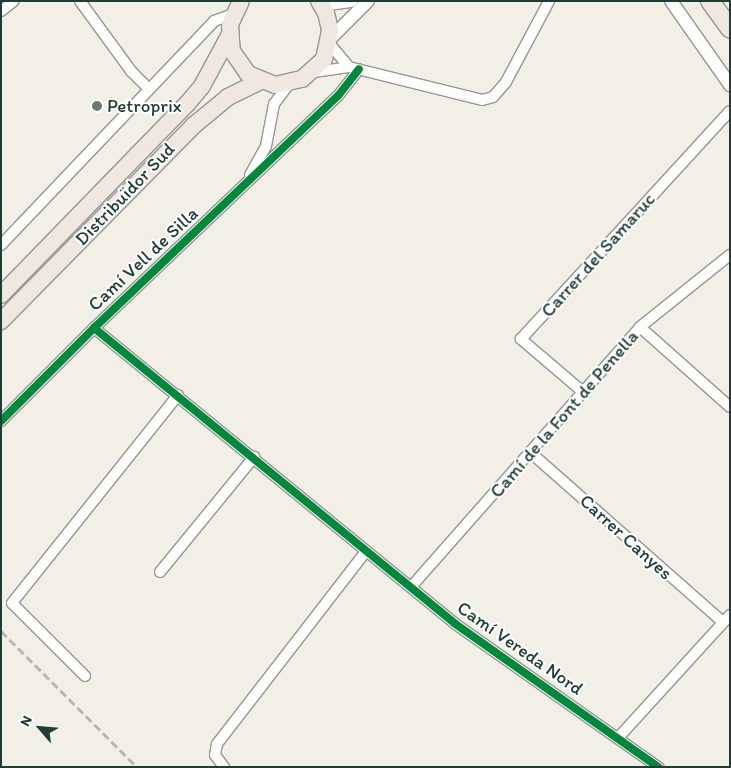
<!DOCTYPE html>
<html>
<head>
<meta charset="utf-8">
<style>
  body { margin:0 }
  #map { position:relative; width:731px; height:768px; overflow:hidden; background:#f2efe7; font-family:Itim,sans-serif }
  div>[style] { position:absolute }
  .roads { filter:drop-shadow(1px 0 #949892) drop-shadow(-1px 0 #949892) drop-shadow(0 1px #949892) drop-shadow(0 -1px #949892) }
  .minor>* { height:10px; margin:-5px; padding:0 5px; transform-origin:5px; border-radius:5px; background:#fdfdfb }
  .tertiary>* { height:12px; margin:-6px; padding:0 6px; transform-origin:6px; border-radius:6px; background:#fdfdfb }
  .trunk>* { height:16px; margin:-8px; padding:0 8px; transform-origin:8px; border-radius:8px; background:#efe7e0 }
  .motorway>* { height:18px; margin:-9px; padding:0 9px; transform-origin:9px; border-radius:9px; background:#efe7e0 }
  .rail>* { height:3px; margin-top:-1.5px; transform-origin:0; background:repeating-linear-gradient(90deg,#b4b7b5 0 8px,transparent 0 12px) }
  .cycleway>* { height:8px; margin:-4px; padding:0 4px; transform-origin:4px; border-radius:4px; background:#00873e }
  .dots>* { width:14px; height:14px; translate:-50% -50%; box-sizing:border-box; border:2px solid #fff; border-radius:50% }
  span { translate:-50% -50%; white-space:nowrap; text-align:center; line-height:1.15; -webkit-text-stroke:4px #fff; paint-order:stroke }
  .poi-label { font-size:19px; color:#1f3d34 }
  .left { translate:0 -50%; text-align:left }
  .street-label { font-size:19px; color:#1f3d34 }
  .frame { position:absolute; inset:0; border:2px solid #1f3d34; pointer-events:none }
  .north { position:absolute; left:15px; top:703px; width:50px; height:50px; -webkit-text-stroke:4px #fff; paint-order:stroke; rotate:297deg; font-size:14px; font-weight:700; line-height:20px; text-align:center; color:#1f3d34 }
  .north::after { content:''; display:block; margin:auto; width:18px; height:22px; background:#1f3d34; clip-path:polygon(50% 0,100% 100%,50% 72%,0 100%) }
</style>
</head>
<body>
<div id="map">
  <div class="roads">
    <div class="minor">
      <div style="left:80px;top:1px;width:87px;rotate:53.9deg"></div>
      <div style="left:131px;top:71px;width:24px;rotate:45deg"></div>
      <div style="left:1px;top:11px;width:16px;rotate:-38deg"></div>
      <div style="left:349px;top:67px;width:137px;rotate:13.9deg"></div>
      <div style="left:482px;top:100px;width:11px;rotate:-15deg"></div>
      <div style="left:493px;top:97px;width:20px;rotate:-49deg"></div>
      <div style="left:506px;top:82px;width:92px;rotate:-62deg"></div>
      <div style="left:314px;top:72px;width:35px;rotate:-8deg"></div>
      <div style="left:349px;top:67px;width:30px;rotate:-130deg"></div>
      <div style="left:250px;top:175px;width:33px;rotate:-61deg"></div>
      <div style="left:266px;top:146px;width:43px;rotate:-79.2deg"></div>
      <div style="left:274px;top:104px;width:25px;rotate:-53deg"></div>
      <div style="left:1px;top:245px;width:309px;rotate:-46.4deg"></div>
      <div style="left:214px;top:21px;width:20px;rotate:-20deg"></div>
      <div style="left:640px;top:327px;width:120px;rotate:41.6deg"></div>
      <div style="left:94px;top:328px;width:465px;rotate:39.3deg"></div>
      <div style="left:454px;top:623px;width:250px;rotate:35.2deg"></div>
      <div style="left:583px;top:392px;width:82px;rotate:-139.5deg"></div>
      <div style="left:521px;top:339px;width:309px;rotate:-47.5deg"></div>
      <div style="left:1px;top:421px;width:132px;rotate:-45deg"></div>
      <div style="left:94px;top:328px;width:337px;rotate:-43.6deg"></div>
      <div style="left:338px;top:96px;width:34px;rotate:-52deg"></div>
      <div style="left:530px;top:452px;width:257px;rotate:41.4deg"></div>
      <div style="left:160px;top:572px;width:149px;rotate:-50.7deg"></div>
      <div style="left:411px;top:587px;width:346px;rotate:-48.6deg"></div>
      <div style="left:640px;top:327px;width:115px;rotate:-38.7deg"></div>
      <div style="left:85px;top:676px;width:103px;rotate:-135deg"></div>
      <div style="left:12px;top:603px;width:266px;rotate:-51.4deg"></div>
      <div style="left:618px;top:738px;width:166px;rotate:-47.7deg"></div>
      <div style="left:224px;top:767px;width:15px;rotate:-127deg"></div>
      <div style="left:215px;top:755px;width:11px;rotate:-80deg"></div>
      <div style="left:217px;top:744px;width:244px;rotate:-52.3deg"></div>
    </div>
    <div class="tertiary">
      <div style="left:671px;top:1px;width:103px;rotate:54.9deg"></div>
      <div style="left:322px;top:5px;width:30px;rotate:-8deg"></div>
      <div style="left:330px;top:39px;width:54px;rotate:-45deg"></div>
    </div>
    <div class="trunk">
      <div style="left:241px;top:1px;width:26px;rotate:115deg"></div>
      <div style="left:230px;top:25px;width:26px;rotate:86deg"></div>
      <div style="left:232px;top:51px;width:28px;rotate:55deg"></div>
      <div style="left:248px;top:74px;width:29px;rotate:22deg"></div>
      <div style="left:275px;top:85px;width:28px;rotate:-13deg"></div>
      <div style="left:302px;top:79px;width:30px;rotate:-42deg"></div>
      <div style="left:324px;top:59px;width:30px;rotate:-78deg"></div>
      <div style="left:330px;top:30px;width:17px;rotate:-103deg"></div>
      <div style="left:326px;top:13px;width:14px;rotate:-120deg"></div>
      <div style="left:1px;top:295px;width:267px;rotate:-45.8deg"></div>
      <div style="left:187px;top:104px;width:23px;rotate:-50deg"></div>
      <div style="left:202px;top:86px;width:57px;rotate:-61.6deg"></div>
      <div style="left:1px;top:321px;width:274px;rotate:-45.4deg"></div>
      <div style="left:193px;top:126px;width:45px;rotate:-39.6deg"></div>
      <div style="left:228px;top:97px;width:37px;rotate:-26deg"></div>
    </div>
    <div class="motorway">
      <div style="left:710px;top:1px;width:34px;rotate:54deg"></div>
    </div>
  </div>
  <div class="rail">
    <div style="left:1px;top:631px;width:192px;rotate:45deg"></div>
  </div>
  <div class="cycleway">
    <div style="left:94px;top:328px;width:465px;rotate:39.3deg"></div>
    <div style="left:454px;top:623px;width:250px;rotate:35.2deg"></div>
    <div style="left:1px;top:421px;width:132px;rotate:-45deg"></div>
    <div style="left:94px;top:328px;width:337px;rotate:-43.6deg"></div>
    <div style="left:338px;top:96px;width:34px;rotate:-52deg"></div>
  </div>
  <div class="dots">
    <div style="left:97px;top:106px;background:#697b73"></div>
  </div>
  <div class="poi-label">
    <span class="left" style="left:107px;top:106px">Petroprix</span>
  </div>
  <div class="street-label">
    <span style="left:125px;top:194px;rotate:-46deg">Distribuïdor Sud</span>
    <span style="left:598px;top:255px;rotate:-48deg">Carrer del Samaruc</span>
    <span style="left:143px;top:259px;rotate:-43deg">Camí Vell de Silla</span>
    <span style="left:564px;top:414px;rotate:-49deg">Camí de la Font de Penella</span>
    <span style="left:626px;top:537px;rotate:42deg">Carrer Canyes</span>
    <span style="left:520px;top:648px;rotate:35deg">Camí Vereda Nord</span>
  </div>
  <div class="frame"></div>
  <div class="north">N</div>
</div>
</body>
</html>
